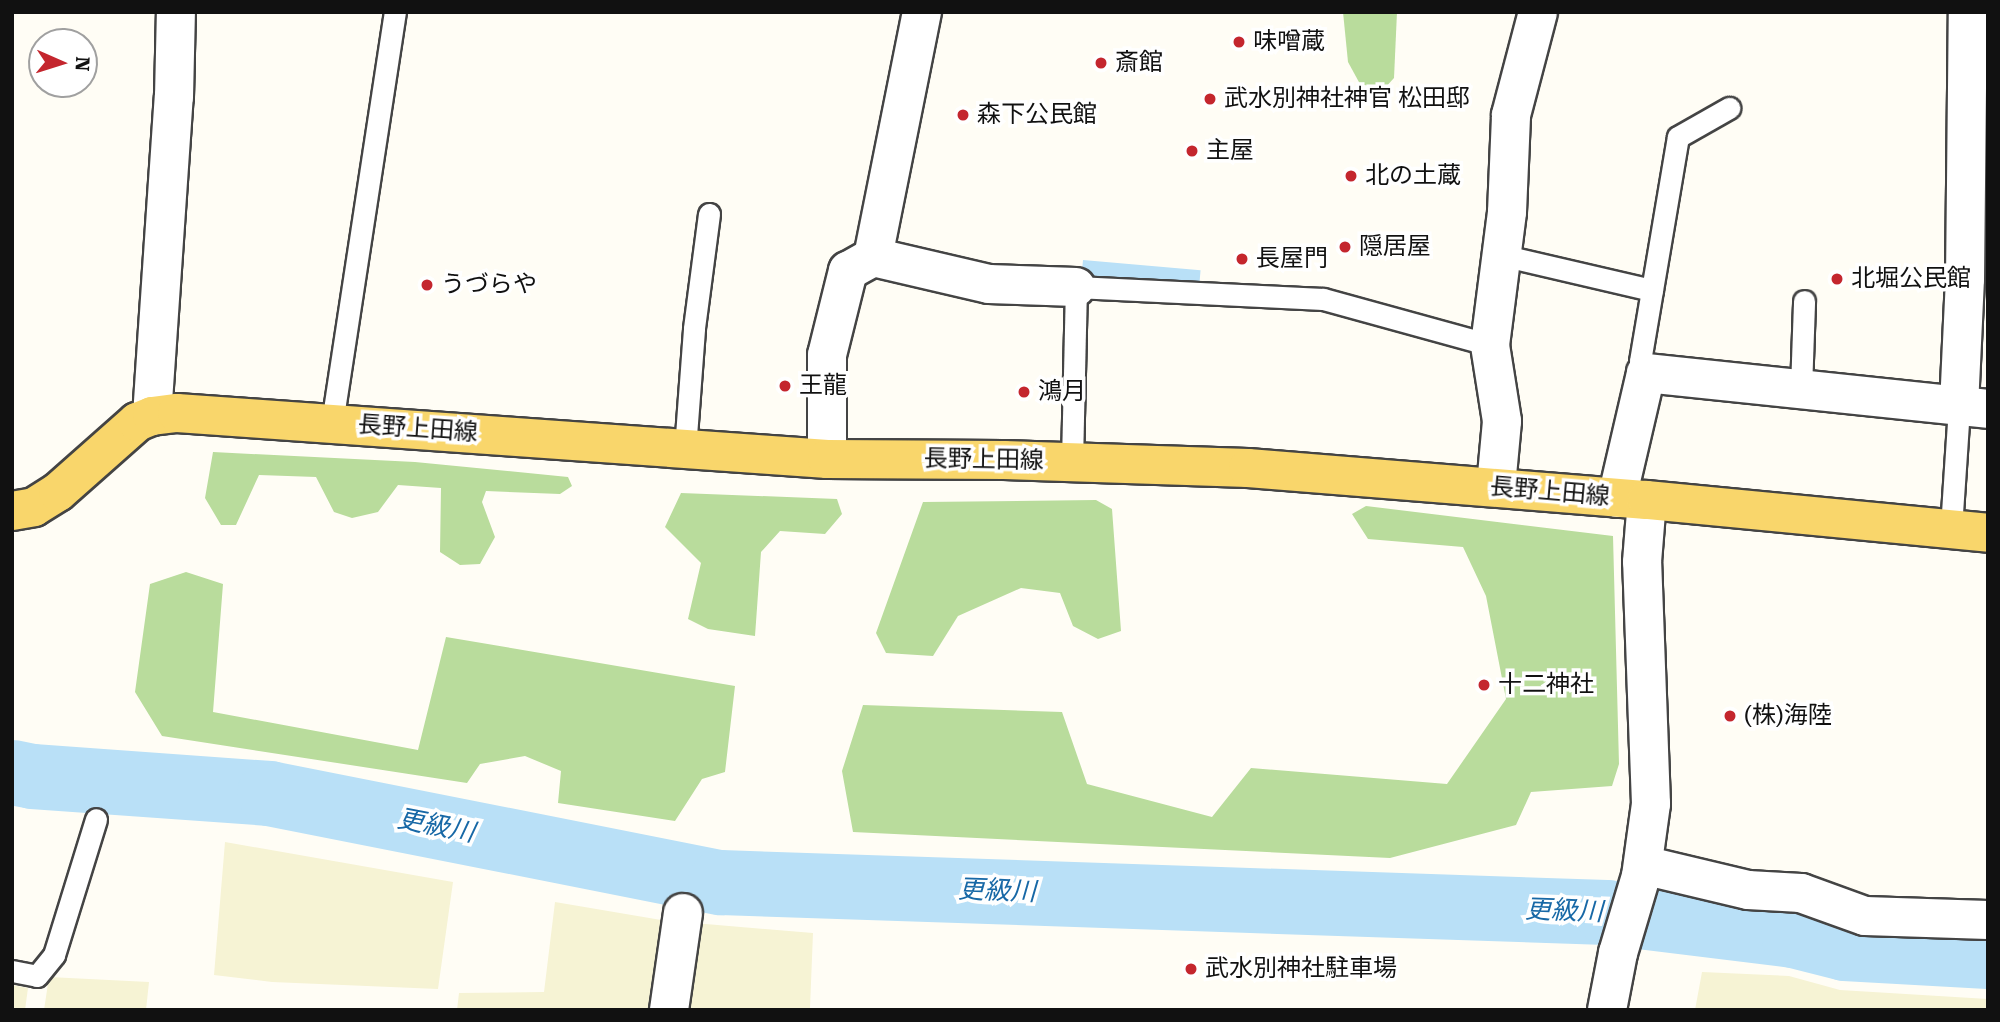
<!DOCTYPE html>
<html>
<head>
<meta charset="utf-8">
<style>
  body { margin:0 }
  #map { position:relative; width:2000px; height:1022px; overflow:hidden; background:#fffdf5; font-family:"Roboto Serif","Noto Sans JP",serif }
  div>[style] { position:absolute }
  .farmland>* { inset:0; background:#f6f3d4 }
  .forest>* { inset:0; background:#b9dc9c }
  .water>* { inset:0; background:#b9e0f7; transform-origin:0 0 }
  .river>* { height:65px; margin:-32.5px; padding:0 32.5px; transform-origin:32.5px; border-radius:32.5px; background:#b9e0f7 }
  .roads { filter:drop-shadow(2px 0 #444) drop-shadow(-2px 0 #444) drop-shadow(0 2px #444) drop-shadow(0 -2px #444) }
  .service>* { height:21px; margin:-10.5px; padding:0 10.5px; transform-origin:10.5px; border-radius:10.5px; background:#fff }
  .minor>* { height:38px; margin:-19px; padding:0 19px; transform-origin:19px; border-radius:19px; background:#fff }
  .primary>* { height:38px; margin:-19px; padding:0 19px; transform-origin:19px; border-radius:19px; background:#f9d66b }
  .dots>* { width:19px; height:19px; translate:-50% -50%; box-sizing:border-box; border:4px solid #fff; border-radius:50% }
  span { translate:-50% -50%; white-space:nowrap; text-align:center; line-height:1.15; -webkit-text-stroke:7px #fff; paint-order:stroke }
  .poi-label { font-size:24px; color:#111 }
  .left { translate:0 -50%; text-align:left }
  .street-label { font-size:24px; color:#111 }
  .water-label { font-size:26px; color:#1768a6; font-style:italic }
  .frame { position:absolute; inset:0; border:14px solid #111; pointer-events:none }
  .north { position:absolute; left:28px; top:28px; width:70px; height:70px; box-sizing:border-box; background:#fff; border:2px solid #a0a0a0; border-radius:50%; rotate:93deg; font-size:19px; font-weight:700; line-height:28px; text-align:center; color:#111 }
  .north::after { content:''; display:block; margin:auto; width:24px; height:32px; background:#c4262e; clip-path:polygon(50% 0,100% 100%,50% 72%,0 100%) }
</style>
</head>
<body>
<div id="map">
  <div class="farmland">
    <div style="clip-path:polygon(225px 842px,453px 882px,438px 989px,272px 982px,214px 975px)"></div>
    <div style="clip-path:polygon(555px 902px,667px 921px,659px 1010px,457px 1010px,459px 993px,544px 992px)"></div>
    <div style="clip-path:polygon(694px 923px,813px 933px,810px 1008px,827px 1010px,680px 1010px)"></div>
    <div style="clip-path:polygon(1702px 972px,1789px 976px,1840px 990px,1988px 999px,1988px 1010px,1695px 1010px)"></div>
    <div style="clip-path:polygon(49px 977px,149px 982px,146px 1010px,44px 1010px)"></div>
    <div style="clip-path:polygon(12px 985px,28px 988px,25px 1010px,12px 1010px)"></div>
  </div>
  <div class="forest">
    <div style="clip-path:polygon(1343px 12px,1397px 12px,1394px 78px,1384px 89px,1360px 84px,1348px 62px)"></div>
    <div style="clip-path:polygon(213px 452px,415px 462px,568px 477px,572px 486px,560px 494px,486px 491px,482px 502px,495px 537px,480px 564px,460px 565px,440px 552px,441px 488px,398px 485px,378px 512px,352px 518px,334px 512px,316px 477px,259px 475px,236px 525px,221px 525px,205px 498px)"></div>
    <div style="clip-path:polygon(681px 493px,837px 499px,842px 514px,825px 534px,780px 531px,761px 552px,755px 636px,708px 629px,688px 619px,701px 563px,665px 527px)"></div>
    <div style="clip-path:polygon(1096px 500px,1112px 509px,1121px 631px,1098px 639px,1073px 626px,1060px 593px,1021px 588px,958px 616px,933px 656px,886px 653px,876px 633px,923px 502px)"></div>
    <div style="clip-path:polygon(1366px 506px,1613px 536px,1619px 764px,1612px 786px,1531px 792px,1516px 825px,1390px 858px,853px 832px,842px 771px,863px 705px,1062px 712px,1087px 784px,1212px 817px,1251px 768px,1447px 784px,1506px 699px,1486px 596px,1463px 547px,1368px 539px,1352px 514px)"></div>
    <div style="clip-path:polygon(186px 572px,223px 584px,213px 712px,418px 750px,446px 637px,735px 686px,725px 772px,702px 779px,675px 821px,558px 803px,561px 771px,525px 756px,480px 764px,467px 783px,162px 736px,135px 692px,150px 584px)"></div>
  </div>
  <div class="water">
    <div style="left:1083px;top:260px;width:118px;height:15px;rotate:5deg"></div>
  </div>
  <div class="river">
    <div style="left:12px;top:772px;width:20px;rotate:11deg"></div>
    <div style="left:32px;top:776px;width:238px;rotate:4.1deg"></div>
    <div style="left:269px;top:793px;width:460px;rotate:11.2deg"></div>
    <div style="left:720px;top:882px;width:887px;rotate:1.94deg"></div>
    <div style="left:1606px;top:912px;width:188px;rotate:7deg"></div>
    <div style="left:1793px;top:935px;width:53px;rotate:14.3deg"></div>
    <div style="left:1844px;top:948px;width:144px;rotate:3.2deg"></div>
  </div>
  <div class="roads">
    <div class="service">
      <div style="left:1501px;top:255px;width:155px;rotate:13.1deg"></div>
      <div style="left:1646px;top:373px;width:13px;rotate:-117deg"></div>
      <div style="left:1640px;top:361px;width:227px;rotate:-80.4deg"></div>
      <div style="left:1678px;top:137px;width:59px;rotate:-29.6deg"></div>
      <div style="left:1801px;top:389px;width:88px;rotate:-88deg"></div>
      <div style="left:332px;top:423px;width:416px;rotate:-81.3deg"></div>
      <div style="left:685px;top:449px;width:121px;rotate:-85.7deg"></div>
      <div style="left:694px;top:328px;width:115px;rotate:-82.5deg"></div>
      <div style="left:1072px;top:462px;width:175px;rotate:-88.7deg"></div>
      <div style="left:1076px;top:287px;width:247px;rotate:2.8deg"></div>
      <div style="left:1323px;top:299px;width:173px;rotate:15.4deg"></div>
      <div style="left:1951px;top:528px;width:122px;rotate:-86.2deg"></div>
      <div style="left:12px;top:971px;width:25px;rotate:11deg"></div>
      <div style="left:37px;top:976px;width:27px;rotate:-51deg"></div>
      <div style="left:54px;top:955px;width:142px;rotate:-72.8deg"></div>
    </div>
    <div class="minor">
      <div style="left:873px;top:257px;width:119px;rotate:13.1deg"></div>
      <div style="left:989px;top:284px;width:87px;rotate:2deg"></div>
      <div style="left:1959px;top:406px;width:127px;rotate:-87.3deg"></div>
      <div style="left:1965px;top:279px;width:267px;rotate:-89.4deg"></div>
      <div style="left:152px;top:416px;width:320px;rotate:-86.1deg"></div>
      <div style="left:174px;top:97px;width:85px;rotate:-88.7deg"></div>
      <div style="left:827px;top:459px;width:104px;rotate:-90deg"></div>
      <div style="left:827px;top:355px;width:87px;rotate:-76deg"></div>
      <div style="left:848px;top:271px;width:29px;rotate:-29deg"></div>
      <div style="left:873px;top:257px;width:250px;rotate:-78.7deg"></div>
      <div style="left:1496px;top:486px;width:65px;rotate:-84.7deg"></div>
      <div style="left:1502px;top:421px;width:77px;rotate:-99deg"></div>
      <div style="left:1490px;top:345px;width:134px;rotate:-82.7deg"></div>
      <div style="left:1507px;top:212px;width:97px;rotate:-87.6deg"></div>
      <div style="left:1511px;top:115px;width:106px;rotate:-75.3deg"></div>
      <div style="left:1617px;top:498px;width:128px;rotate:-76.9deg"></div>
      <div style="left:1646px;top:373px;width:344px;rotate:6deg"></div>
      <div style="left:1643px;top:865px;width:108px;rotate:13.4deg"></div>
      <div style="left:1748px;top:890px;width:53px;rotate:3.2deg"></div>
      <div style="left:1801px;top:893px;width:68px;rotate:19.8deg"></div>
      <div style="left:1865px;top:916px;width:123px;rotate:1.9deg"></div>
      <div style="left:669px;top:1010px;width:98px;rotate:-81.8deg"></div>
      <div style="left:1607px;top:1010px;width:58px;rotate:-79.1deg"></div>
      <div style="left:1618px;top:953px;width:80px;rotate:-73.4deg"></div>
      <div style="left:1641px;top:876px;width:73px;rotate:-82.1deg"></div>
      <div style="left:1651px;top:804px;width:242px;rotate:-92.1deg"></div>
      <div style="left:1642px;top:562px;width:62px;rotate:-85.4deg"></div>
    </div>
    <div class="primary">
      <div style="left:12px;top:511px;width:22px;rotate:-10deg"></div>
      <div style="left:34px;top:507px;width:28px;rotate:-32deg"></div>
      <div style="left:58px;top:492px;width:106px;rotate:-41.5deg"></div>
      <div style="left:137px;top:422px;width:16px;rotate:-22deg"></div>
      <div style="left:152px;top:416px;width:25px;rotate:-7deg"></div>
      <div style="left:177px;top:413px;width:652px;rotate:4.05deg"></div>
      <div style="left:827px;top:459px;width:177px;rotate:0.3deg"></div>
      <div style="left:1004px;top:460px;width:244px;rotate:1.9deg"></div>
      <div style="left:1248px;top:468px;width:400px;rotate:4.6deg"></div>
      <div style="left:1647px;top:500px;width:343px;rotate:5.5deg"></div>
    </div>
  </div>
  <div class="dots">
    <div style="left:1239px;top:42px;background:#c4262e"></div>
    <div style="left:1101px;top:63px;background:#c4262e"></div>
    <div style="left:1210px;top:99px;background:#c4262e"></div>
    <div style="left:963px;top:115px;background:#c4262e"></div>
    <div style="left:1192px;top:151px;background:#c4262e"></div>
    <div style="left:1351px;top:176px;background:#c4262e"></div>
    <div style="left:1345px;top:247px;background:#c4262e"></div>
    <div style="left:1242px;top:259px;background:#c4262e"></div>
    <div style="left:1837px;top:279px;background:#c4262e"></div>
    <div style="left:427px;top:285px;background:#c4262e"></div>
    <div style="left:785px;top:386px;background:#c4262e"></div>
    <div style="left:1024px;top:392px;background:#c4262e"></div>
    <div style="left:1484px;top:685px;background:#c4262e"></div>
    <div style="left:1730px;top:716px;background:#c4262e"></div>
    <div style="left:1191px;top:969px;background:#c4262e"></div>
  </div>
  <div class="poi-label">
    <span class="left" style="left:1253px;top:42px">味噌蔵</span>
    <span class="left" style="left:1115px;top:63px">斎館</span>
    <span class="left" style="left:1224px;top:99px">武水別神社神官 松田邸</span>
    <span class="left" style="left:977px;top:115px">森下公民館</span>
    <span class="left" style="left:1206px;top:151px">主屋</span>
    <span class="left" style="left:1365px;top:176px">北の土蔵</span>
    <span class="left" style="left:1359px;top:247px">隠居屋</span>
    <span class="left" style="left:1256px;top:259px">長屋門</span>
    <span class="left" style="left:1851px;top:279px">北堀公民館</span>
    <span class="left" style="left:441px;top:285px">うづらや</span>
    <span class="left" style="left:799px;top:386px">王龍</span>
    <span class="left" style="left:1038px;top:392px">鴻月</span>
    <span class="left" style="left:1498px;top:685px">十二神社</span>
    <span class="left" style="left:1744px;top:716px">(株)海陸</span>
    <span class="left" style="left:1205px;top:969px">武水別神社駐車場</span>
  </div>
  <div class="street-label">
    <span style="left:418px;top:429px;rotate:4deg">長野上田線</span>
    <span style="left:984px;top:460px;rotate:1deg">長野上田線</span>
    <span style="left:1550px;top:492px;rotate:5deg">長野上田線</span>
  </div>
  <div class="water-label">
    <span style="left:436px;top:826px;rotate:11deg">更級川</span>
    <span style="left:997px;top:891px;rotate:2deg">更級川</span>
    <span style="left:1564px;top:911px;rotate:2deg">更級川</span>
  </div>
  <div class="frame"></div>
  <div class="north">N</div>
</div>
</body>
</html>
